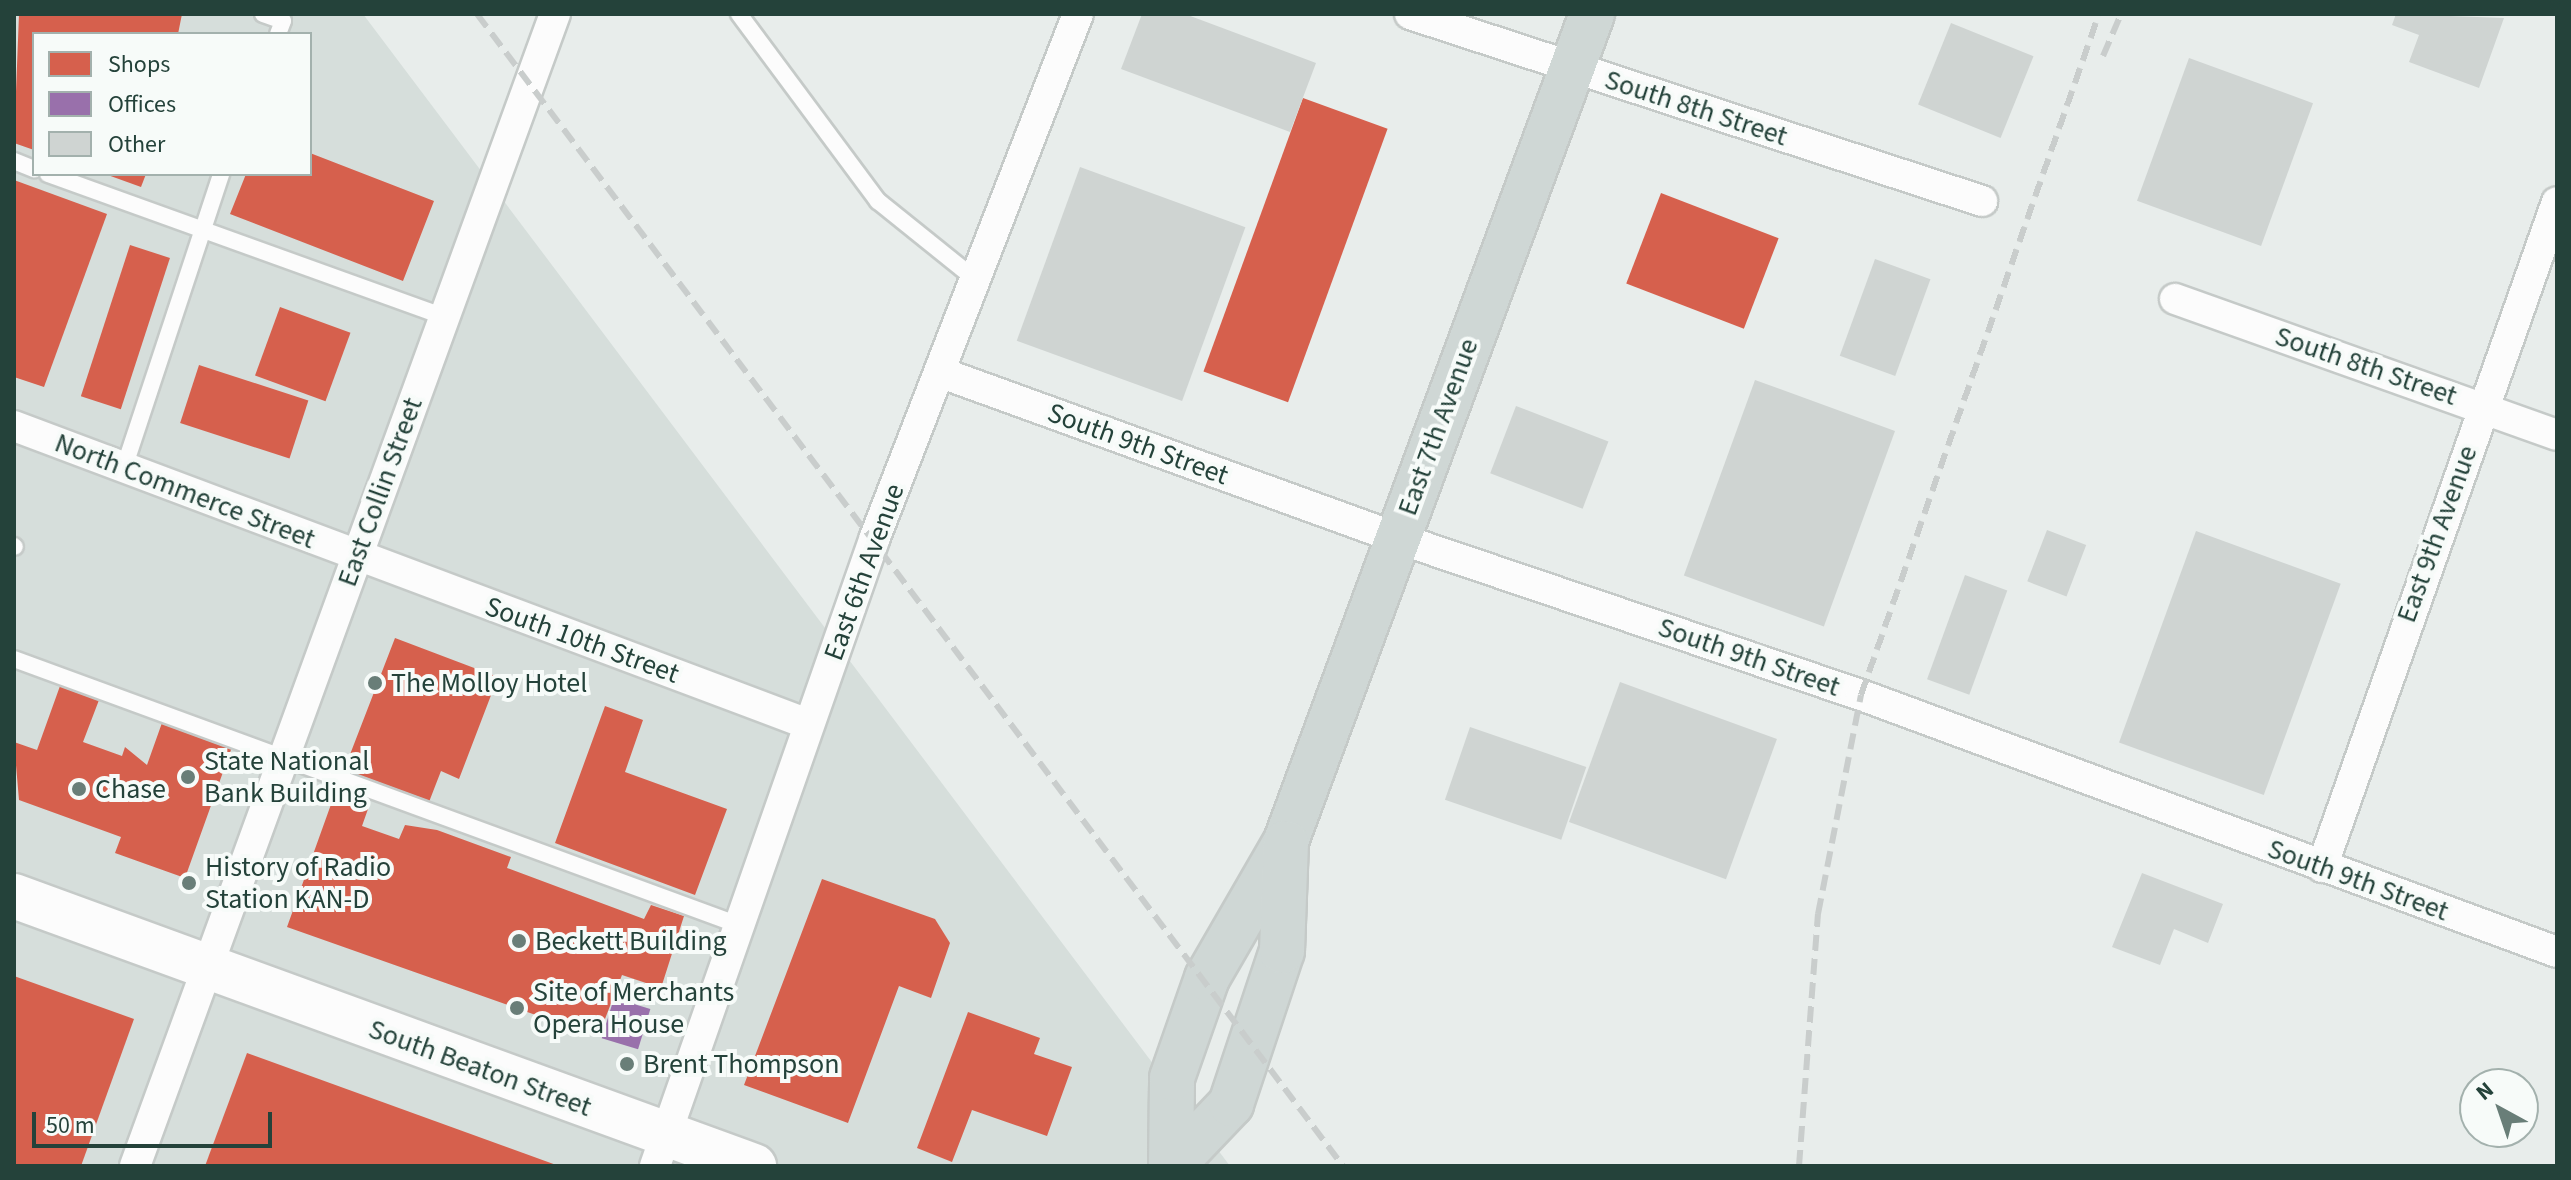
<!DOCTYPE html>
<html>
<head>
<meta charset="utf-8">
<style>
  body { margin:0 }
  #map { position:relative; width:2571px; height:1180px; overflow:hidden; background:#e8edeb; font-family:"Source Sans 3",sans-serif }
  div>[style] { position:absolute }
  .built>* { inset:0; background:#d6dedb }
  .shops>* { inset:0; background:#d6604d; transform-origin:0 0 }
  .offices>* { inset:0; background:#9970ab; transform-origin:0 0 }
  .building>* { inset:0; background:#cfd4d2; transform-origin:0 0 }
  .roads { filter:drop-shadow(2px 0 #c5cac8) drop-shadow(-2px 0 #c5cac8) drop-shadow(0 2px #c5cac8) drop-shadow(0 -2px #c5cac8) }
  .service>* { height:16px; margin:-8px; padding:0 8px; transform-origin:8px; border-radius:8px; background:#fcfcfc }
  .minor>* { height:30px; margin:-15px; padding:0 15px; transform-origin:15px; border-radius:15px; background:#fcfcfc }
  .secondary>* { height:44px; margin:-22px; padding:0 22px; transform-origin:22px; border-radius:22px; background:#fcfcfc }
  .primary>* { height:44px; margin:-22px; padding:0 22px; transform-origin:22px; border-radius:22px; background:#cfd7d5 }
  .rail>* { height:6px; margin-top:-3px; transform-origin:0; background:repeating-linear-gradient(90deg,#c9cdcc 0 16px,transparent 0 24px) }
  .dots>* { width:22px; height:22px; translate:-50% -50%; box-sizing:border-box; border:4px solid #f7fbf9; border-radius:50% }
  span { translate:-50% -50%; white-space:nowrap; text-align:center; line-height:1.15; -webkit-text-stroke:8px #f7fbf9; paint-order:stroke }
  .street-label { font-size:28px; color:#24423a }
  .poi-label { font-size:28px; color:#24423a }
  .left { translate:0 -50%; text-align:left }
  .frame { position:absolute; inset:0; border:16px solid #24423a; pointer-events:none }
  .legend { position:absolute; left:32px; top:32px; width:280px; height:144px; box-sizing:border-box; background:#f7fbf9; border:2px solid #a3b1ad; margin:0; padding:10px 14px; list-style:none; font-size:24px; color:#24423a }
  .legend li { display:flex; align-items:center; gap:16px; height:40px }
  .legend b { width:40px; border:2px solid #a3b1ad }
  .north { position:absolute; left:2459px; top:1068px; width:80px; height:80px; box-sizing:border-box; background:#f7fbf9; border:2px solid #a3b1ad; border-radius:50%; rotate:320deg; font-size:22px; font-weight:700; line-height:32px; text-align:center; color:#24423a }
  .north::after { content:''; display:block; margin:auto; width:28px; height:36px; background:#697e78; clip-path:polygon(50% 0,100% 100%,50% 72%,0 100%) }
  .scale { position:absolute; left:32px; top:1112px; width:240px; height:36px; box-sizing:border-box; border:4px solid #24423a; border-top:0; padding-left:10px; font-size:24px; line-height:28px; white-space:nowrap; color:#24423a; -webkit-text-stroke:6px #f7fbf9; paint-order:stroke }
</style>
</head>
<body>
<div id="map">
  <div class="built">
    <div style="clip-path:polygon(evenodd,14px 14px,363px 14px,1230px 1166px,14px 1166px,14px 14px,34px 34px,310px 34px,310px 174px,34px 174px,34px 34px)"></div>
  </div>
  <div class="shops">
    <div style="clip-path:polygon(19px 14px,182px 14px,178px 34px,34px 34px,34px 150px,14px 143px)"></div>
    <div style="left:1303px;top:98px;width:90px;height:291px;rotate:20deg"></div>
    <div style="clip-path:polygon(310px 153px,434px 201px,403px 281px,230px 214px,246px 174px,310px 174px)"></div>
    <div style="clip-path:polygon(105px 174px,146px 174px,141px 187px)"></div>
    <div style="clip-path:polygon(14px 180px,107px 214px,44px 387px,14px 377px)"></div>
    <div style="left:1661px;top:193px;width:126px;height:97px;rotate:21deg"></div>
    <div style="left:130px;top:245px;width:42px;height:159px;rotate:18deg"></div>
    <div style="left:280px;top:307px;width:75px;height:73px;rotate:20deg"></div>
    <div style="left:199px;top:365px;width:115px;height:61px;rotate:18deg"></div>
    <div style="clip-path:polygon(395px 638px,498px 677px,459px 779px,441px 771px,429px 802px,344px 770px)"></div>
    <div style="clip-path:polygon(60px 686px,99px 700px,83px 742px,122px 756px,125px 747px,147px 765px,163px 720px,232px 747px,185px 878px,115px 853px,121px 837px,19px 800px,14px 742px,37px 750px)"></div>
    <div style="clip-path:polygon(605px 706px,643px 720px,625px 772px,727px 809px,695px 895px,555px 843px)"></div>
    <div style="clip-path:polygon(334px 796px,368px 809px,362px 826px,399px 839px,405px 825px,437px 830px,511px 857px,507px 868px,644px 919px,651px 905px,684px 916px,661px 988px,622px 975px,598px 1037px,287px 927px)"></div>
    <div style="clip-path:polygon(822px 879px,935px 919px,950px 943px,931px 998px,899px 986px,848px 1123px,744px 1085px)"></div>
    <div style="clip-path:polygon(14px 976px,134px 1019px,81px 1166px,14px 1166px)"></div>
    <div style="clip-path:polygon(968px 1012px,1040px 1038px,1034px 1054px,1072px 1067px,1047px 1136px,972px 1110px,952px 1162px,917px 1148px)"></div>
    <div style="clip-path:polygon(247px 1053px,559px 1166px,205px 1166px)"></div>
  </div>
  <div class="offices">
    <div style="left:614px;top:998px;width:38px;height:42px;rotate:17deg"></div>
  </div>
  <div class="building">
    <div style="clip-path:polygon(1142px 14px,1185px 14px,1316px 63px,1290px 132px,1121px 69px)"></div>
    <div style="clip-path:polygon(2396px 14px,2504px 18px,2479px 88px,2409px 62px,2419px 35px,2392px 25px)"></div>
    <div style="left:1951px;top:23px;width:89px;height:88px;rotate:22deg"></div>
    <div style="left:2189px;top:58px;width:132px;height:152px;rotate:20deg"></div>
    <div style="left:1080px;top:167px;width:176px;height:185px;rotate:20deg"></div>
    <div style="left:1875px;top:259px;width:59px;height:103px;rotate:20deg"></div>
    <div style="left:1755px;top:380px;width:149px;height:208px;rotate:20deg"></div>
    <div style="left:1516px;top:406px;width:99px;height:72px;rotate:21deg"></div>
    <div style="left:2047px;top:530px;width:42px;height:55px;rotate:21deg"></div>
    <div style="left:2196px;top:531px;width:154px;height:225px;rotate:20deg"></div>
    <div style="left:1965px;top:575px;width:45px;height:111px;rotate:20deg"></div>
    <div style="left:1620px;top:682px;width:167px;height:149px;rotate:20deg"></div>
    <div style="left:1470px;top:727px;width:123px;height:77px;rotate:19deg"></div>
    <div style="clip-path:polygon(2142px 873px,2223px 904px,2208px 943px,2174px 929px,2160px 965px,2112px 947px)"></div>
  </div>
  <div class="roads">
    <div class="service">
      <div style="left:263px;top:14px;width:21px;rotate:19deg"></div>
      <div style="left:283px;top:21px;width:14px;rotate:111deg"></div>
      <div style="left:739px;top:14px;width:233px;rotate:53.4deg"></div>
      <div style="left:878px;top:201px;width:124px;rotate:38.8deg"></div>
      <div style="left:14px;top:161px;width:22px;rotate:22deg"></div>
      <div style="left:48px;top:174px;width:422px;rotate:19.8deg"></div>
      <div style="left:124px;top:468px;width:310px;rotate:-71.7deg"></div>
      <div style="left:14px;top:546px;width:1px;rotate:45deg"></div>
      <div style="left:14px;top:659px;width:772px;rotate:20.15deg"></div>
    </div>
    <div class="minor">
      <div style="left:1410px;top:14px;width:602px;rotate:18.1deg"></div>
      <div style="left:2175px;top:299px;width:405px;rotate:19.6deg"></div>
      <div style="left:939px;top:372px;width:487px;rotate:19.9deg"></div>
      <div style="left:1397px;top:538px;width:490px;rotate:18.7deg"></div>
      <div style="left:1861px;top:695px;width:742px;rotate:20.27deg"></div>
      <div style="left:14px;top:426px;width:848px;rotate:20.57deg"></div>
      <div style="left:2322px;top:867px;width:705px;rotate:-70.54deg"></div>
      <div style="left:135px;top:1166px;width:1226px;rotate:-69.97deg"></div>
      <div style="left:655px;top:1166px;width:666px;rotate:-70.72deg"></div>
      <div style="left:875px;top:537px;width:561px;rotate:-68.79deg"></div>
    </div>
    <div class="secondary">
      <div style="left:14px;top:896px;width:788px;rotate:20.05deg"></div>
    </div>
    <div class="primary">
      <div style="left:1171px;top:1166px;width:88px;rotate:-89.3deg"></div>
      <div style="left:1172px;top:1078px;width:106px;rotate:-70.7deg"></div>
      <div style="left:1207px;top:978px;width:158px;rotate:-60deg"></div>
      <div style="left:1286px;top:841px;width:882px;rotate:-69.69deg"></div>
      <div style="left:1172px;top:1166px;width:86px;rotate:-46.4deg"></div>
      <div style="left:1231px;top:1104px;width:161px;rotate:-71.6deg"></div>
      <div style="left:1282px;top:951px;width:108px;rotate:-87.9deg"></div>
    </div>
  </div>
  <div class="rail">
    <div style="left:477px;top:14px;width:1441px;rotate:53.07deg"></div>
    <div style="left:2103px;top:56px;width:46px;rotate:-66.8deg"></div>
    <div style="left:1799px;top:1166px;width:253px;rotate:-85.7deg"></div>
    <div style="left:1818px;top:914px;width:223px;rotate:-78.9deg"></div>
    <div style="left:1861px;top:695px;width:721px;rotate:-70.74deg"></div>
  </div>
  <div class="dots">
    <div style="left:375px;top:683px;background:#697e78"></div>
    <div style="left:188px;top:777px;background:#697e78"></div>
    <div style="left:79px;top:789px;background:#697e78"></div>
    <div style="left:189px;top:883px;background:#697e78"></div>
    <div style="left:519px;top:941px;background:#697e78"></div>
    <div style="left:517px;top:1008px;background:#697e78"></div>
    <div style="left:627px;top:1064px;background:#697e78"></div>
  </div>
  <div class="street-label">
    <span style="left:1696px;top:108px;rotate:18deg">South 8th Street</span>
    <span style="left:2366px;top:366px;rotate:19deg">South 8th Street</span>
    <span style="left:1438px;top:427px;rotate:-70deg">East 7th Avenue</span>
    <span style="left:1138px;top:444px;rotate:20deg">South 9th Street</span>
    <span style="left:185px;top:491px;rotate:21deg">North Commerce Street</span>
    <span style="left:380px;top:492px;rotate:-70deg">East Collin Street</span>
    <span style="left:2437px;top:534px;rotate:-70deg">East 9th Avenue</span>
    <span style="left:864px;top:572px;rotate:-70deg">East 6th Avenue</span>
    <span style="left:582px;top:640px;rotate:20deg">South 10th Street</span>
    <span style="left:1749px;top:657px;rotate:19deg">South 9th Street</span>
    <span style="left:2358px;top:880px;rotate:20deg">South 9th Street</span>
    <span style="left:480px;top:1068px;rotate:20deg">South Beaton Street</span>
  </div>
  <div class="poi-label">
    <span class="left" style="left:391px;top:683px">The Molloy Hotel</span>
    <span class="left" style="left:204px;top:777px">State National<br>Bank Building</span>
    <span class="left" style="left:95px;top:789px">Chase</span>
    <span class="left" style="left:205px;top:883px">History of Radio<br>Station KAN-D</span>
    <span class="left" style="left:535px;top:941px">Beckett Building</span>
    <span class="left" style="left:533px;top:1008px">Site of Merchants<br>Opera House</span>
    <span class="left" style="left:643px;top:1064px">Brent Thompson</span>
  </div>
  <div class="frame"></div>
  <ul class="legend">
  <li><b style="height:22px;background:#d6604d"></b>Shops</li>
  <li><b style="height:22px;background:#9970ab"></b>Offices</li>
  <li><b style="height:22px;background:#cfd4d2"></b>Other</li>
  </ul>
  <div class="north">N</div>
  <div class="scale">50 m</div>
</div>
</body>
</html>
